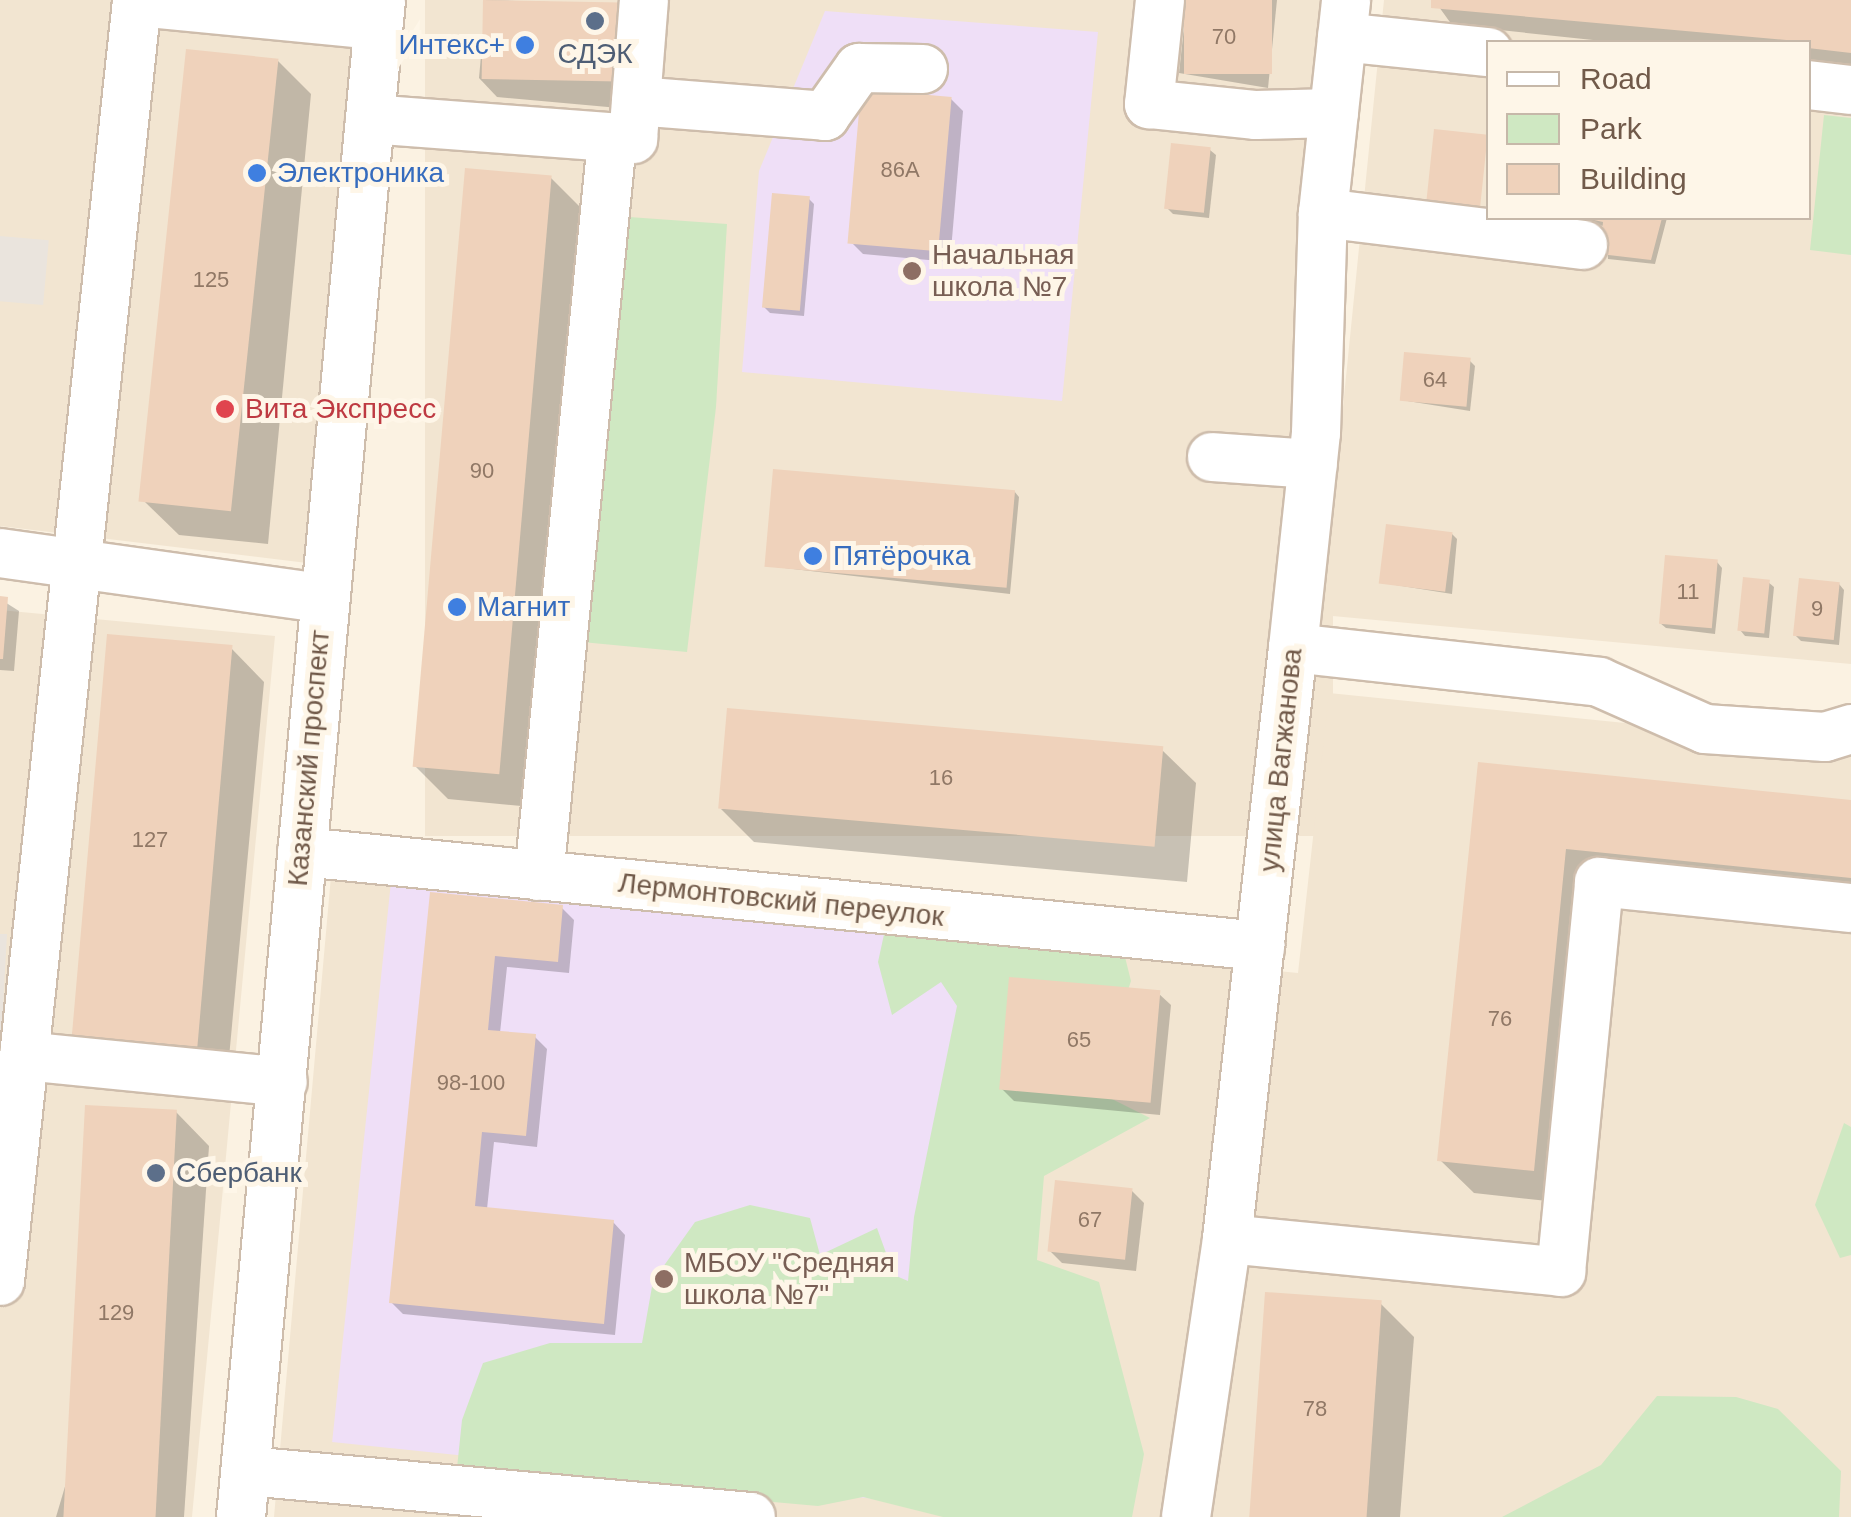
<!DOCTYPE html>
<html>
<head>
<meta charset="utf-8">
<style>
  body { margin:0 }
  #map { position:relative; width:1851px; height:1517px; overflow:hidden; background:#fbf2e2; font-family:Arial,sans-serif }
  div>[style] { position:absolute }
  .residential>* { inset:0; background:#f2e5d1; transform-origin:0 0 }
  .industrial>* { inset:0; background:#eae4dd; transform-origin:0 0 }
  .education>* { inset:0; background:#efdff7; transform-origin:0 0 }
  .green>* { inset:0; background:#cfe8c2 }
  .shadow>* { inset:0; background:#0003 }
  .building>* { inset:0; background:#efd2bb; transform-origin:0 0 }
  .roads { filter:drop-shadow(2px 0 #cebdac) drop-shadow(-2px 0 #cebdac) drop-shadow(0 2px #cebdac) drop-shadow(0 -2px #cebdac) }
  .minor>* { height:48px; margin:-24px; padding:0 24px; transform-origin:24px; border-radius:24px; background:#fff }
  .dots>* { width:28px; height:28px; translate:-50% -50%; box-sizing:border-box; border:5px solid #fef6e8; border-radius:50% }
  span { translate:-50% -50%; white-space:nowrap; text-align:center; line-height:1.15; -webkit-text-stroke:10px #fef6e8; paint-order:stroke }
  .number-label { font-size:22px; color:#907866 }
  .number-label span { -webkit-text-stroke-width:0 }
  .shop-label { font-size:28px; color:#366cbe }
  .right { translate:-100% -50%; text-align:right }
  .left { translate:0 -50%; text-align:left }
  .service-label { font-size:28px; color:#4e5e75 }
  .education-label { font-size:28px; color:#785e54 }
  .health-label { font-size:28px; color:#be3a42 }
  .street-label { font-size:28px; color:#715a4a }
  .legend { position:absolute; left:1486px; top:40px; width:325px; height:180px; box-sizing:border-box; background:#fef6e8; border:2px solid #c6b8a9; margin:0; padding:12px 18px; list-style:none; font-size:30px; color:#715a4a }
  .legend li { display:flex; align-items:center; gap:20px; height:50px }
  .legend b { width:50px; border:2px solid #c6b8a9 }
</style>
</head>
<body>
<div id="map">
  <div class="residential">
    <div style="clip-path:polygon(0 0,363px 0,307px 563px,0 526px)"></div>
    <div style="left:425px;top:0;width:908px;height:836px"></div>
    <div style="clip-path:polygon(evenodd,1384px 0,1851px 0,1851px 664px,1322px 615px,1384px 0,1488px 42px,1808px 42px,1808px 218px,1488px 218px,1488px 42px)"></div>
    <div style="clip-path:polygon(0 610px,275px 636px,192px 1517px,0 1517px)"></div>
    <div style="clip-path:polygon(1329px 693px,1851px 746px,1851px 1517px,274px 1517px,331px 876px,1298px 973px)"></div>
  </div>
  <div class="industrial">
    <div style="left:0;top:236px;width:49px;height:65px;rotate:5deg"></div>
    <div style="clip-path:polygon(0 934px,7px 934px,0 1062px)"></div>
  </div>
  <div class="education">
    <div style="clip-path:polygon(825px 11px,1098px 32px,1062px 401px,742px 372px,759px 171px)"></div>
    <div style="left:391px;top:882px;width:615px;height:563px;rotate:6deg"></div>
  </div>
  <div class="green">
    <div style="clip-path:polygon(1824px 115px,1851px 118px,1851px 255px,1810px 250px)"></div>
    <div style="clip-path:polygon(629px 217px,727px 224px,716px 407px,687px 652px,582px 642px)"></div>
    <div style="clip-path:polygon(888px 916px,1121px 941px,1131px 981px,1109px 1046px,1104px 1095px,1150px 1118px,1044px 1176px,1037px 1260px,1099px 1282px,1144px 1454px,1132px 1517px,943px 1517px,863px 1497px,818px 1506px,555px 1483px,457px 1468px,462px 1420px,483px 1363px,550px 1343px,642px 1343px,653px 1281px,695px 1222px,750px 1205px,810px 1218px,820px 1255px,877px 1228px,894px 1275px,908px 1281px,914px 1217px,957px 1006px,941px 982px,892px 1015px,878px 962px)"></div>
    <div style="clip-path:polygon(1844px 1123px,1851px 1127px,1851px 1255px,1840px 1258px,1815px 1205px)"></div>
    <div style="clip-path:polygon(1657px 1396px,1736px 1397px,1778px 1409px,1841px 1471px,1839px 1517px,1502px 1517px,1601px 1465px)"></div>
  </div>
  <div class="shadow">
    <div style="clip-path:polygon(486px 0,620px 4px,630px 109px,497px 97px,479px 78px)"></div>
    <div style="clip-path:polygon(1187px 0,1277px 0,1268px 88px,1179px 73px)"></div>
    <div style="clip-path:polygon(1434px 0,1851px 0,1851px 68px,1808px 64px,1808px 42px,1612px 42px,1452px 25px)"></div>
    <div style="clip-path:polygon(278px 61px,311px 94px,268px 544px,179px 535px,145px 502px)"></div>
    <div style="clip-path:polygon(951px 99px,963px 111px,950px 262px,863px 254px,851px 242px)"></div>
    <div style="clip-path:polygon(1210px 150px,1216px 155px,1209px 218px,1173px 214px,1167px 208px)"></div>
    <div style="clip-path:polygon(551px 178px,585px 212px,532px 807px,448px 799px,415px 766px)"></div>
    <div style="clip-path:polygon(809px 199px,814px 204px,804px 316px,770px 313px,764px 307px)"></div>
    <div style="clip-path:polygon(1528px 218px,1667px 218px,1655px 264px,1608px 259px,1605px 226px)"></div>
    <div style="clip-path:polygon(1470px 361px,1475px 366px,1470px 411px,1401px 400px)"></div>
    <div style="clip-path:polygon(1014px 491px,1019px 497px,1010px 594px,767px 566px)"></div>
    <div style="clip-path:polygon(1452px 534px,1457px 539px,1452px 594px,1383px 583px)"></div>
    <div style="clip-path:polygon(1717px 562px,1722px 568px,1715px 634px,1666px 628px,1660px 623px)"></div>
    <div style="clip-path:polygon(1768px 582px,1774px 587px,1769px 638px,1745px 636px,1740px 630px)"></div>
    <div style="clip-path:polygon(1839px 584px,1844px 590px,1839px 645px,1801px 641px,1796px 636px)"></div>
    <div style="clip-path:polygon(0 599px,19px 611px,14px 671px,0 670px)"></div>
    <div style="clip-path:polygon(231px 648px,264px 682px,227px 1079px,105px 1068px,72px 1034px)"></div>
    <div style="clip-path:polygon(1162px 750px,1196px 783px,1187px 882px,754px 842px,721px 809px)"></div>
    <div style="clip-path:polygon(1480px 765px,1851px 802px,1851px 907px,1599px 882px,1566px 1203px,1474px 1193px,1440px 1160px)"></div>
    <div style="clip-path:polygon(432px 895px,562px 908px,574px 920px,569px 973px,507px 967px,500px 1033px,535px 1037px,547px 1049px,537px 1147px,494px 1142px,487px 1209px,613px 1222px,625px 1235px,615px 1335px,403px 1314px,391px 1302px)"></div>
    <div style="clip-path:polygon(1158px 993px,1171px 1005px,1160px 1115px,1014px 1101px,1002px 1089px)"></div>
    <div style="clip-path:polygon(176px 1112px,209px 1146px,184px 1517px,56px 1517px)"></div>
    <div style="clip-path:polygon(1132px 1191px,1144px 1203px,1136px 1271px,1062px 1263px,1050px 1251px)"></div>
    <div style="clip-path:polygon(1380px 1303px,1414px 1337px,1400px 1517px,1250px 1517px)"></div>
  </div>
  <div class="building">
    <div style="left:483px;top:0;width:138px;height:79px;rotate:1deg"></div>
    <div style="left:1184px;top:0;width:88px;height:74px"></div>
    <div style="clip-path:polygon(1431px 0,1851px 0,1851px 53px,1808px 48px,1808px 42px,1431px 8px)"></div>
    <div style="left:186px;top:49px;width:93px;height:455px;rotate:6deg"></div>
    <div style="left:861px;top:89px;width:91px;height:155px;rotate:5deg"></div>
    <div style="left:1434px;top:129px;width:54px;height:74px;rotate:6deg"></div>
    <div style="left:1171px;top:143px;width:40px;height:66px;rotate:6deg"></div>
    <div style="left:465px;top:168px;width:87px;height:601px;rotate:5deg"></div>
    <div style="left:772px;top:193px;width:38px;height:115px;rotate:5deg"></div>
    <div style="clip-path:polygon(1585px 218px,1662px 218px,1651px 260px,1600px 254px,1603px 222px)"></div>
    <div style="left:1404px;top:352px;width:67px;height:49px;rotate:5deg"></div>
    <div style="left:773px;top:469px;width:243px;height:98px;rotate:5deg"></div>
    <div style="left:1386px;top:524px;width:67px;height:60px;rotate:7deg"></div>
    <div style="left:1665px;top:555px;width:53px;height:69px;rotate:5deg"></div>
    <div style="left:1743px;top:577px;width:27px;height:54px;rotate:6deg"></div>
    <div style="left:1799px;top:578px;width:41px;height:58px;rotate:6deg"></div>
    <div style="clip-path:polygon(0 596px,8px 597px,3px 659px,0 659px)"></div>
    <div style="left:107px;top:634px;width:126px;height:403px;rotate:5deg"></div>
    <div style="left:727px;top:708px;width:438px;height:101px;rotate:5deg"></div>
    <div style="clip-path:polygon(1478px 762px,1851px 800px,1851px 878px,1566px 849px,1534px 1171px,1437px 1161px)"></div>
    <div style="clip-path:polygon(430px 892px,563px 905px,558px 962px,495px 956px,488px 1030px,536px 1034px,526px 1136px,482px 1132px,475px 1206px,614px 1220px,604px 1324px,389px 1303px)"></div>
    <div style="left:1009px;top:977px;width:152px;height:113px;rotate:5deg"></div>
    <div style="left:85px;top:1105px;width:92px;height:413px;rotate:3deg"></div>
    <div style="left:1055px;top:1180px;width:78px;height:72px;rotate:6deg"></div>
    <div style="left:1265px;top:1292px;width:117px;height:226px;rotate:4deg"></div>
  </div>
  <div class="roads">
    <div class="minor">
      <div style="left:1160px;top:0;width:105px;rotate:96deg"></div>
      <div style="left:1149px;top:104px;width:108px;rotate:5.9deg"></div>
      <div style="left:1256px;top:115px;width:78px;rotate:-1.5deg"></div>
      <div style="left:1342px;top:37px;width:147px;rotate:5.9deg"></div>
      <div style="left:1808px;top:85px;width:43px;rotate:6.6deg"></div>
      <div style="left:636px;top:101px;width:190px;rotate:4.5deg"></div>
      <div style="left:825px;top:116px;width:59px;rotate:-54.7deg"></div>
      <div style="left:859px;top:68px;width:64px;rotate:0.9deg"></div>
      <div style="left:370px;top:119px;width:264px;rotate:4.3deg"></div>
      <div style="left:633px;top:139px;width:139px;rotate:-85.5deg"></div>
      <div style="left:1323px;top:213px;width:262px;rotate:7deg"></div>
      <div style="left:1212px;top:457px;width:101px;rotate:4deg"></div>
      <div style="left:0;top:553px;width:325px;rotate:8deg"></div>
      <div style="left:1293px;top:648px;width:308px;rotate:6.3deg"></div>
      <div style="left:1599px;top:682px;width:116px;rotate:23.9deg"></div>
      <div style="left:1705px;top:729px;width:120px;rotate:3.8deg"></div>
      <div style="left:1825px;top:737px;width:27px;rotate:-17deg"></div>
      <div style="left:302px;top:852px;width:963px;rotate:5.6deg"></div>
      <div style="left:539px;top:876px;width:739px;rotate:-84.33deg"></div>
      <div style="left:24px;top:1056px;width:260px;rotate:5.7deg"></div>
      <div style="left:1227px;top:1239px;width:336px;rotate:5.6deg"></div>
      <div style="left:1561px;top:1272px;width:392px;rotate:-84.4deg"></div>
      <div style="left:1599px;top:882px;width:253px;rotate:5.9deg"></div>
      <div style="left:0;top:1281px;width:1286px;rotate:-83.89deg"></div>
      <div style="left:137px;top:2px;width:242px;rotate:5.5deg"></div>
      <div style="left:248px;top:1471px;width:505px;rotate:5.23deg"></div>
      <div style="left:241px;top:1517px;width:1523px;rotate:-84.73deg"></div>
      <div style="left:1186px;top:1517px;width:281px;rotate:-81.6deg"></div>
      <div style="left:1227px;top:1239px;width:595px;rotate:-83.63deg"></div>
      <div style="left:1293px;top:648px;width:216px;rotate:-83.9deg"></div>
      <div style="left:1316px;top:433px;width:220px;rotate:-88.2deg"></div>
      <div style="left:1323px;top:213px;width:214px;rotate:-83.8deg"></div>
    </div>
  </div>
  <div class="dots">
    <div style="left:595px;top:21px;background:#5c6f8a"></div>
    <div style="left:525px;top:45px;background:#3f7fe0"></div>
    <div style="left:257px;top:173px;background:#3f7fe0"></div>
    <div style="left:912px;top:271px;background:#8d6e63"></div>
    <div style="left:225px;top:409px;background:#e0444e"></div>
    <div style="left:813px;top:556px;background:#3f7fe0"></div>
    <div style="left:457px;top:607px;background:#3f7fe0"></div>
    <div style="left:156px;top:1173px;background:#5c6f8a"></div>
    <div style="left:664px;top:1279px;background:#8d6e63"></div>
  </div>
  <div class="number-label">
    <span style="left:1224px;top:37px">70</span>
    <span style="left:900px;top:170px">86А</span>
    <span style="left:211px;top:280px">125</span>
    <span style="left:1435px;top:380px">64</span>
    <span style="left:482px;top:471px">90</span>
    <span style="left:1688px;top:592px">11</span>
    <span style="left:1817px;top:609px">9</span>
    <span style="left:941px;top:778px">16</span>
    <span style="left:150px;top:840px">127</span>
    <span style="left:1500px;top:1019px">76</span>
    <span style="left:1079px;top:1040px">65</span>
    <span style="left:471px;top:1083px">98-100</span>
    <span style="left:1090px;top:1220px">67</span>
    <span style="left:116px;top:1313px">129</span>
    <span style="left:1315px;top:1409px">78</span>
  </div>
  <div class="shop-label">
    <span class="right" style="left:505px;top:45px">Интекс+</span>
    <span class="left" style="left:277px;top:173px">Электроника</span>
    <span class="left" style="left:833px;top:556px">Пятёрочка</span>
    <span class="left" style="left:477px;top:607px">Магнит</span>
  </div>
  <div class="service-label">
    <span style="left:595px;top:54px">СДЭК</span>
    <span class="left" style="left:176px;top:1173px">Сбербанк</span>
  </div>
  <div class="education-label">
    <span class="left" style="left:932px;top:271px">Начальная<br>школа №7</span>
    <span class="left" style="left:684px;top:1279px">МБОУ "Средняя<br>школа №7"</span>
  </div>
  <div class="health-label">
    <span class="left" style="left:245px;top:409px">Вита Экспресс</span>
  </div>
  <div class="street-label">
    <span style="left:309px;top:758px;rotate:-85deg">Казанский проспект</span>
    <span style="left:1281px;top:760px;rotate:-84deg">улица Вагжанова</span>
    <span style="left:781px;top:900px;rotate:6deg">Лермонтовский переулок</span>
  </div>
  <ul class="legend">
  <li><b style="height:12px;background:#fff"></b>Road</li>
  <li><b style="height:28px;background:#cfe8c2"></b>Park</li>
  <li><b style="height:28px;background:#efd2bb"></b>Building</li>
  </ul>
</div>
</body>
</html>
